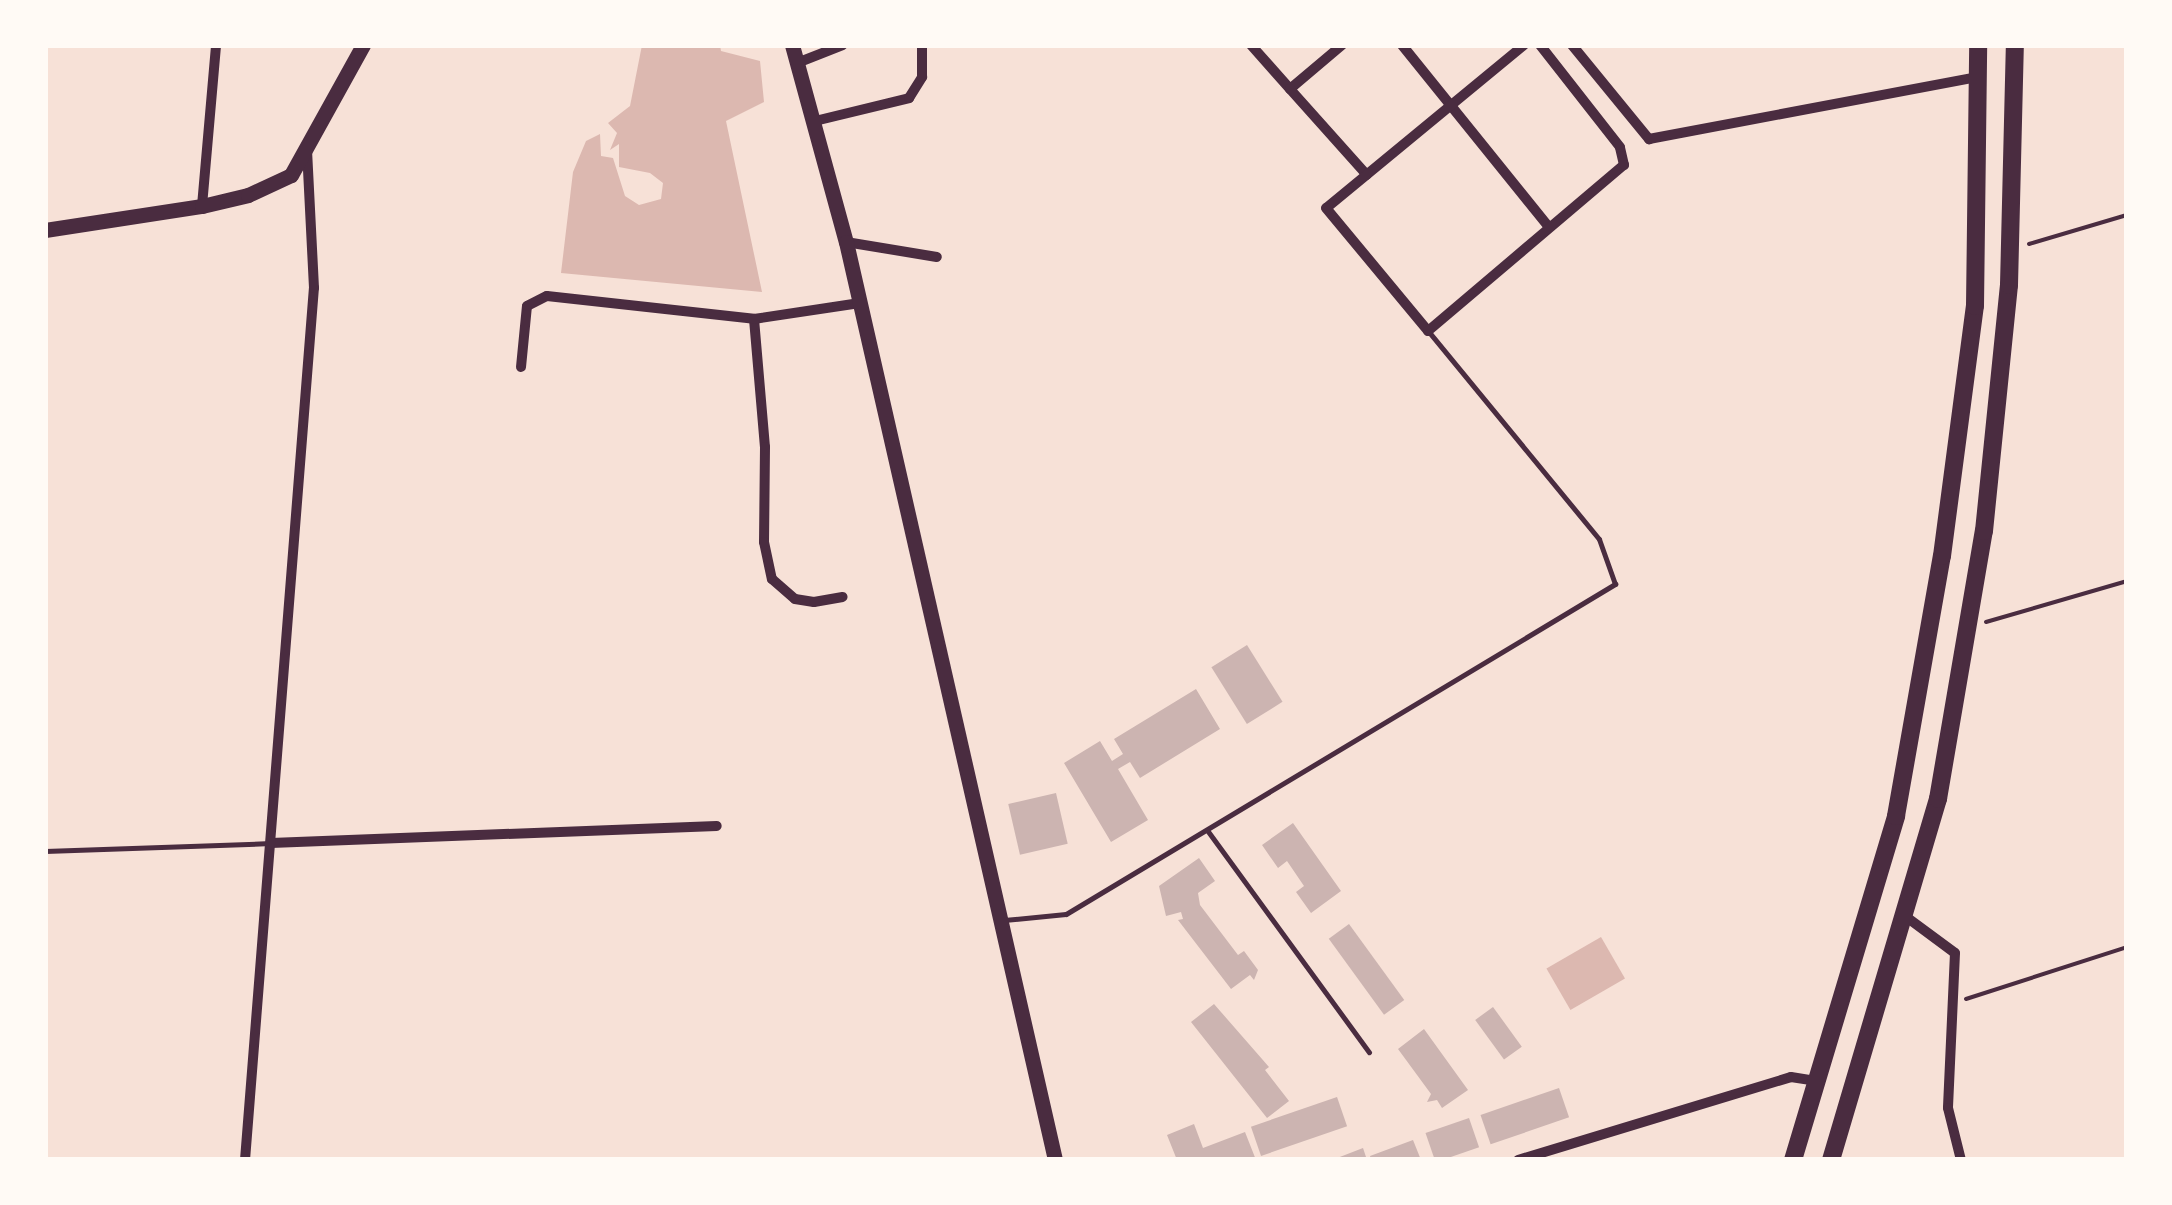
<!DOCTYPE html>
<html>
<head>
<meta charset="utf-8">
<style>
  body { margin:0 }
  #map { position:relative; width:2172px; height:1205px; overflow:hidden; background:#f7e1d7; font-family:"Roboto Condensed",sans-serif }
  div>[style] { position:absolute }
  .water>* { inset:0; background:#dcb8b0; transform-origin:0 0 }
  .building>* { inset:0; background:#ccb4b1; transform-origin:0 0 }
  .path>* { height:4px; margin:-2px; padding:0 2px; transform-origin:2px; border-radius:2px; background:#4a2c40 }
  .service>* { height:5px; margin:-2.5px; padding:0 2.5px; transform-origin:2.5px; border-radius:2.5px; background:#4a2c40 }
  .minor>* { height:10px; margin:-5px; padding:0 5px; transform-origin:5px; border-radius:5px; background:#4a2c40 }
  .secondary>* { height:15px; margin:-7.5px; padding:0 7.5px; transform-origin:7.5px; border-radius:7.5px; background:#4a2c40 }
  .trunk>* { height:18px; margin:-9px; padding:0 9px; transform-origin:9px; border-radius:9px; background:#4a2c40 }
  span { translate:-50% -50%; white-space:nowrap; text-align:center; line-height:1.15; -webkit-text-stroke:9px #fffaf5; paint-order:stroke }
  .frame { position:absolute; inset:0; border:48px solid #fffaf5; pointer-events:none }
</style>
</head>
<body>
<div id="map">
  <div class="water">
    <div style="clip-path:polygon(642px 45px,720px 45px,721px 51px,760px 61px,764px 102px,726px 121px,762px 292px,561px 273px,573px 172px,586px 141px,600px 134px,601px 156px,613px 158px,625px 196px,639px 205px,661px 199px,663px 183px,650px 173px,619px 167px,619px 144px,610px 150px,617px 133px,608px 123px,630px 106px)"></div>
    <div style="left:1601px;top:937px;width:48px;height:63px;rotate:60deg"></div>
  </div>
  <div class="building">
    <div style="left:1247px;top:645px;width:67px;height:42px;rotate:58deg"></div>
    <div style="clip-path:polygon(1196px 689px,1220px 729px,1140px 778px,1130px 762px,1118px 769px,1148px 820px,1111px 842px,1064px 763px,1100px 741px,1112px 761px,1123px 754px,1114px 739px)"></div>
    <div style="left:1056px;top:793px;width:52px;height:49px;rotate:77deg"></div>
    <div style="clip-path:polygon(1293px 823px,1341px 891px,1311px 913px,1296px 892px,1304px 886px,1287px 861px,1278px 868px,1262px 845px)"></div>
    <div style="clip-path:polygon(1199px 858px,1215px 881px,1198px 893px,1200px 905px,1238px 955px,1244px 951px,1258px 970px,1254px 980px,1250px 975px,1231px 989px,1178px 920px,1183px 919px,1181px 912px,1166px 916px,1159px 886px)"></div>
    <div style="left:1349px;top:924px;width:94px;height:25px;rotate:54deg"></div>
    <div style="clip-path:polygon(1214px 1004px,1269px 1067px,1265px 1070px,1289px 1101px,1267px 1118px,1191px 1022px)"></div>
    <div style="left:1493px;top:1007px;width:49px;height:22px;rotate:54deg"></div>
    <div style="clip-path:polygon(1424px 1029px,1468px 1090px,1442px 1108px,1437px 1100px,1427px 1102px,1431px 1094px,1398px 1049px)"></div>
    <div style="left:1559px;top:1088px;width:31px;height:83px;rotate:71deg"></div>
    <div style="left:1337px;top:1097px;width:31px;height:91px;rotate:71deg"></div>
    <div style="left:1469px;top:1118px;width:31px;height:46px;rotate:71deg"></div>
    <div style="clip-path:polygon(1194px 1124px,1203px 1148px,1245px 1132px,1256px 1160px,1177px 1160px,1167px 1135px)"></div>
    <div style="clip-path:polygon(1413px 1140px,1421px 1160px,1371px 1160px,1370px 1156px)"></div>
    <div style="clip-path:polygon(1363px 1148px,1367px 1160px,1332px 1160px)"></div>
  </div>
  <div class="path">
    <div style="left:2029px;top:244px;width:102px;rotate:-16.5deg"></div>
    <div style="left:1986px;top:622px;width:147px;rotate:-16.2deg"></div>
    <div style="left:1966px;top:999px;width:169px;rotate:-17.9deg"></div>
  </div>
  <div class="service">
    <div style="left:1207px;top:830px;width:275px;rotate:53.9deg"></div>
    <div style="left:45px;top:851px;width:226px;rotate:-2deg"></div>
    <div style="left:1004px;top:920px;width:62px;rotate:-5.5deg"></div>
    <div style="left:1066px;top:914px;width:641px;rotate:-31.01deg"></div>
    <div style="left:1615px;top:584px;width:48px;rotate:-109.6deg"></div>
    <div style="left:1599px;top:539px;width:269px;rotate:-129.4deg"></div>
  </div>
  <div class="minor">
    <div style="left:1251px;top:45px;width:59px;rotate:48.4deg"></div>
    <div style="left:1342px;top:45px;width:68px;rotate:139.8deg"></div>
    <div style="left:1290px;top:89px;width:115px;rotate:48.2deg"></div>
    <div style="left:1402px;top:45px;width:234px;rotate:51.1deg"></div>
    <div style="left:1524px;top:45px;width:256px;rotate:140.5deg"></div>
    <div style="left:1326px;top:208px;width:160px;rotate:50.3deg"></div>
    <div style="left:1428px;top:331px;width:257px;rotate:-40.3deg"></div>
    <div style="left:1624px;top:165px;width:18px;rotate:-103deg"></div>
    <div style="left:1620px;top:147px;width:130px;rotate:-128.1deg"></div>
    <div style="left:1572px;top:45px;width:122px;rotate:50.7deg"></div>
    <div style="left:1649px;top:139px;width:335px;rotate:-10.7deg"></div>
    <div style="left:797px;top:63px;width:49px;rotate:-21.4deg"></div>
    <div style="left:815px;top:121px;width:97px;rotate:-13.7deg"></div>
    <div style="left:909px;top:98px;width:25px;rotate:-58deg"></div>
    <div style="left:922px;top:77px;width:32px;rotate:-90deg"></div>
    <div style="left:202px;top:206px;width:162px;rotate:-85deg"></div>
    <div style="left:846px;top:242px;width:92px;rotate:9.4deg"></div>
    <div style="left:754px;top:319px;width:128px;rotate:85.1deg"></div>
    <div style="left:765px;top:447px;width:95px;rotate:90.6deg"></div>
    <div style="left:764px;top:542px;width:38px;rotate:78deg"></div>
    <div style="left:772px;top:579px;width:30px;rotate:41deg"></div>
    <div style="left:795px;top:599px;width:19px;rotate:9deg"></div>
    <div style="left:814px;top:602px;width:29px;rotate:-10deg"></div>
    <div style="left:521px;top:367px;width:61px;rotate:-84.4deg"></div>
    <div style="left:527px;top:306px;width:22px;rotate:-27deg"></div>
    <div style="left:547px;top:296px;width:208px;rotate:6.3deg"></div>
    <div style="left:754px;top:319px;width:107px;rotate:-8.6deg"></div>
    <div style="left:271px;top:843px;width:446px;rotate:-2.2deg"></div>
    <div style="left:1905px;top:916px;width:62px;rotate:36.5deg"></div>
    <div style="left:1955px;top:953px;width:155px;rotate:92.6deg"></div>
    <div style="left:1948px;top:1108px;width:54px;rotate:76deg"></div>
    <div style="left:245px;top:1160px;width:875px;rotate:-85.48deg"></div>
    <div style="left:314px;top:288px;width:136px;rotate:-92.9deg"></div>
    <div style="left:1518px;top:1160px;width:285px;rotate:-16.9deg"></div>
    <div style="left:1791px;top:1077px;width:25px;rotate:9deg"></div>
  </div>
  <div class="secondary">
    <div style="left:792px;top:45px;width:204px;rotate:74.7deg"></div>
    <div style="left:846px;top:242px;width:941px;rotate:77.17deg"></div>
    <div style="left:45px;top:230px;width:159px;rotate:-8.7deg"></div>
    <div style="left:202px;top:206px;width:47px;rotate:-13.4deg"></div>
    <div style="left:248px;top:195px;width:47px;rotate:-24.9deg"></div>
    <div style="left:291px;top:175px;width:149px;rotate:-61deg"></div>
  </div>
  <div class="trunk">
    <div style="left:1793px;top:1160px;width:359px;rotate:-73.3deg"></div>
    <div style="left:1896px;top:816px;width:264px;rotate:-80deg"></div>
    <div style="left:1942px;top:556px;width:252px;rotate:-82.5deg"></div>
    <div style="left:1975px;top:306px;width:261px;rotate:-89.3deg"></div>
    <div style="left:1831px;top:1160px;width:377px;rotate:-73.5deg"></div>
    <div style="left:1938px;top:799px;width:272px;rotate:-80.3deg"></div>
    <div style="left:1984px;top:531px;width:247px;rotate:-84.2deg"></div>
    <div style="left:2009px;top:285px;width:240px;rotate:-88.6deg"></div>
  </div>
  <div class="frame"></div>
</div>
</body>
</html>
